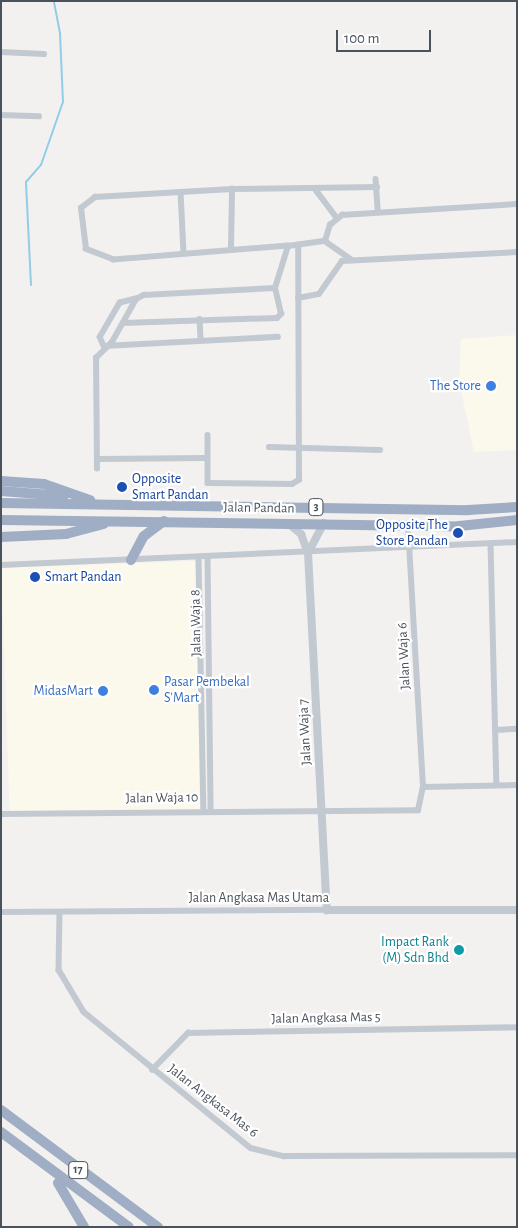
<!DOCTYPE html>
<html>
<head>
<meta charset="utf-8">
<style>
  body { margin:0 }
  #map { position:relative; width:518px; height:1228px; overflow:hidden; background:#f3f1f0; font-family:"Alegreya Sans",sans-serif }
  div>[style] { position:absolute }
  .commercial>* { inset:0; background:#fbf8ec; transform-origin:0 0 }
  .stream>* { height:2px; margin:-1px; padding:0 1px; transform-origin:1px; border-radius:1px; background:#93cce6 }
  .minor>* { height:5.5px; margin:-2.75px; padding:0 2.75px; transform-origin:2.75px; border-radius:2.75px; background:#c2c9d1 }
  .tertiary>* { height:8px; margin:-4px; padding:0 4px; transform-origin:4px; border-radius:4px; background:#c2c9d1 }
  .trunk>* { height:10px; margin:-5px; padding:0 5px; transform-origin:5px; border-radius:5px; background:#9faec4 }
  .dots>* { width:14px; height:14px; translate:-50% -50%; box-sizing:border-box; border:2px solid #fff; border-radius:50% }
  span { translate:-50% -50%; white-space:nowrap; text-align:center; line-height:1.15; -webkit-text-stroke:4.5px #fff; paint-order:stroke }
  .shield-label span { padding:1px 4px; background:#fff; border:1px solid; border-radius:4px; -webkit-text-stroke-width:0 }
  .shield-label { font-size:12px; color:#4a525c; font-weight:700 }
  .shop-label { font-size:14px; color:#366cbe }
  .right { translate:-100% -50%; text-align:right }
  .left { translate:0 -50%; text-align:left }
  .transit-label { font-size:14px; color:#164399 }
  .street-label { font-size:14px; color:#4a525c }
  .culture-label { font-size:14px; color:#0d838f }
  .frame { position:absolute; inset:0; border:2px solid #4a525c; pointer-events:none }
  .scale { position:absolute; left:336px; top:30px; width:95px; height:22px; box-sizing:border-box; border:2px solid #4a525c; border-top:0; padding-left:6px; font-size:15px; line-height:18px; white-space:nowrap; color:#4a525c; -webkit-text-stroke:4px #fff; paint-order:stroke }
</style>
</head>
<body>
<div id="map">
  <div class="commercial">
    <div style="clip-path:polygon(517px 335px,517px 450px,474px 452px,459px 381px,461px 339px)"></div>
    <div style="left:195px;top:561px;width:250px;height:194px;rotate:88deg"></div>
  </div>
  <div class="stream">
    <div style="left:31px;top:285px;width:103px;rotate:-92.8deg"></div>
    <div style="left:26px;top:182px;width:23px;rotate:-49deg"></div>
    <div style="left:41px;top:165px;width:67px;rotate:-70.8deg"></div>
    <div style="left:63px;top:102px;width:69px;rotate:-92.5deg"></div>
    <div style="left:60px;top:33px;width:33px;rotate:-101deg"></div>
  </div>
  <div class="minor">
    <div style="left:1px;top:52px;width:43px;rotate:2.7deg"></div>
    <div style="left:1px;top:115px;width:38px;rotate:2deg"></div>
    <div style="left:376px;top:179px;width:31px;rotate:86deg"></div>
    <div style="left:316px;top:190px;width:34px;rotate:53deg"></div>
    <div style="left:181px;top:192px;width:61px;rotate:87.2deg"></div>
    <div style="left:325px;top:241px;width:17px;rotate:-73deg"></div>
    <div style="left:330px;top:225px;width:16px;rotate:-40deg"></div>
    <div style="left:342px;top:215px;width:175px;rotate:-3.6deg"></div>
    <div style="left:288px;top:246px;width:175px;rotate:175.4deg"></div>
    <div style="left:114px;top:260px;width:30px;rotate:-159deg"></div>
    <div style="left:86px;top:249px;width:41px;rotate:-97deg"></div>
    <div style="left:81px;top:208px;width:18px;rotate:-38deg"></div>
    <div style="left:95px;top:197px;width:137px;rotate:-3.3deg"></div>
    <div style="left:232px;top:189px;width:145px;rotate:-0.8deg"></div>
    <div style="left:231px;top:249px;width:60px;rotate:-89deg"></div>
    <div style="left:298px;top:298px;width:21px;rotate:-11deg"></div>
    <div style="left:319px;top:294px;width:40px;rotate:-55.1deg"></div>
    <div style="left:342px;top:261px;width:175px;rotate:-2.9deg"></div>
    <div style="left:136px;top:299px;width:16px;rotate:166deg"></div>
    <div style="left:120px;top:303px;width:39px;rotate:120deg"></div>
    <div style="left:100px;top:337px;width:10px;rotate:66deg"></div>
    <div style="left:104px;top:346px;width:174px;rotate:-3deg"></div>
    <div style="left:200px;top:319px;width:20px;rotate:87deg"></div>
    <div style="left:123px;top:323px;width:154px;rotate:-1.9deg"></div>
    <div style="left:277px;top:318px;width:6px;rotate:-45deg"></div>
    <div style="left:281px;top:314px;width:27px;rotate:-103deg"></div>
    <div style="left:208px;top:435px;width:48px;rotate:90deg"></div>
    <div style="left:208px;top:483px;width:84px;rotate:0.7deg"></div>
    <div style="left:292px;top:484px;width:8px;rotate:-30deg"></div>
    <div style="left:299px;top:480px;width:235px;rotate:-90.2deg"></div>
    <div style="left:269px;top:447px;width:111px;rotate:1.5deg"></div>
    <div style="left:97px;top:459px;width:109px;rotate:-0.5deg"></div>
    <div style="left:97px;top:469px;width:111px;rotate:-90.5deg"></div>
    <div style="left:96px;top:358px;width:23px;rotate:-45deg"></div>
    <div style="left:112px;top:342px;width:49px;rotate:-60.8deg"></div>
    <div style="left:136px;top:299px;width:9px;rotate:-27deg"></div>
    <div style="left:144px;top:295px;width:131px;rotate:-3.1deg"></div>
    <div style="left:275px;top:288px;width:44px;rotate:-72.8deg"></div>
    <div style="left:288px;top:246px;width:37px;rotate:-8deg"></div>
    <div style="left:325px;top:241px;width:33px;rotate:35deg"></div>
    <div style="left:491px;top:544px;width:241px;rotate:88.6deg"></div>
    <div style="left:208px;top:557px;width:252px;rotate:89.3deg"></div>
    <div style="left:199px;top:558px;width:251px;rotate:88.9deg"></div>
    <div style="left:1px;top:565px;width:517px;rotate:-2.55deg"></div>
    <div style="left:495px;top:730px;width:22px;rotate:-3deg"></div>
    <div style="left:423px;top:787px;width:94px;rotate:-1.2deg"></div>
    <div style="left:1px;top:814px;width:417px;rotate:-0.5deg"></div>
    <div style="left:418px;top:810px;width:24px;rotate:-78deg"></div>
    <div style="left:423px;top:787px;width:262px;rotate:-93.3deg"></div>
    <div style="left:1px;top:912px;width:326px;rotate:-0.4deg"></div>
    <div style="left:60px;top:912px;width:58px;rotate:91deg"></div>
    <div style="left:59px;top:970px;width:49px;rotate:59.2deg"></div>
    <div style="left:84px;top:1012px;width:215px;rotate:39.2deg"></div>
    <div style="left:251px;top:1148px;width:34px;rotate:14deg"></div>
    <div style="left:284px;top:1156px;width:233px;rotate:-0.2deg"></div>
    <div style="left:152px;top:1070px;width:52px;rotate:-45.8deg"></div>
    <div style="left:188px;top:1033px;width:329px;rotate:-1deg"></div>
  </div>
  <div class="tertiary">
    <div style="left:289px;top:524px;width:16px;rotate:40deg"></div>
    <div style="left:301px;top:534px;width:20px;rotate:70deg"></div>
    <div style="left:308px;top:553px;width:358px;rotate:87deg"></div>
    <div style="left:327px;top:910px;width:190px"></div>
    <div style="left:308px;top:553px;width:34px;rotate:-62deg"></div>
  </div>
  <div class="trunk">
    <div style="left:1px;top:481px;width:43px;rotate:4deg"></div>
    <div style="left:44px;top:484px;width:49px;rotate:19.2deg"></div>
    <div style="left:1px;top:491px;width:63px;rotate:4.5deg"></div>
    <div style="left:1px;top:503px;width:467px;rotate:0.9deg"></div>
    <div style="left:468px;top:510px;width:49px;rotate:-3.5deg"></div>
    <div style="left:1px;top:520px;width:458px;rotate:0.8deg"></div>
    <div style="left:459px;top:526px;width:58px;rotate:-5.9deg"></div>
    <div style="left:1px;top:537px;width:65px;rotate:-2.6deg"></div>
    <div style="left:66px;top:534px;width:39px;rotate:-15deg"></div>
    <div style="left:131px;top:560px;width:27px;rotate:-62deg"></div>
    <div style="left:144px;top:536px;width:25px;rotate:-37deg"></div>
    <div style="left:1px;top:1110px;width:196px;rotate:36.7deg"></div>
    <div style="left:1px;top:1132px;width:159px;rotate:36.6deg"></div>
    <div style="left:58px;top:1183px;width:51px;rotate:59.4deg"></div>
  </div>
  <div class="dots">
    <div style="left:491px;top:386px;background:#3f7fe0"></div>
    <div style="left:122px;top:487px;background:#1a4fb4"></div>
    <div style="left:458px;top:533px;background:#1a4fb4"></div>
    <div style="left:35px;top:577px;background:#1a4fb4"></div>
    <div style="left:154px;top:690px;background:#3f7fe0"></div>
    <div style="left:103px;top:691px;background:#3f7fe0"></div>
    <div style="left:459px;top:950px;background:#0f9aa8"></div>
  </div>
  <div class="shield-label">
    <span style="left:316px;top:507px">3</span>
    <span style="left:78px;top:1170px">17</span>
  </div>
  <div class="shop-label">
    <span class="right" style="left:481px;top:386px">The Store</span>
    <span class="left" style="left:164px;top:690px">Pasar Pembekal<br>S'Mart</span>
    <span class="right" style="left:93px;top:691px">MidasMart</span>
  </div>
  <div class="transit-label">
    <span class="left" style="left:132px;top:487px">Opposite<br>Smart Pandan</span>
    <span class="right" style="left:448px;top:533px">Opposite The<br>Store Pandan</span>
    <span class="left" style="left:45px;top:577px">Smart Pandan</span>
  </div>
  <div class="street-label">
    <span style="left:259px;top:508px;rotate:1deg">Jalan Pandan</span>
    <span style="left:196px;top:623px;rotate:-91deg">Jalan Waja 8</span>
    <span style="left:404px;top:656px;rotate:-93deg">Jalan Waja 6</span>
    <span style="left:305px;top:732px;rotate:-93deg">Jalan Waja 7</span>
    <span style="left:162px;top:798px;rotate:-1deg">Jalan Waja 10</span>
    <span style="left:259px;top:898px">Jalan Angkasa Mas Utama</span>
    <span style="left:326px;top:1018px;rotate:-1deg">Jalan Angkasa Mas 5</span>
    <span style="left:213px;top:1101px;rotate:38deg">Jalan Angkasa Mas 6</span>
  </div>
  <div class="culture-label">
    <span class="right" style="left:449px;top:950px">Impact Rank<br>(M) Sdn Bhd</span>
  </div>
  <div class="frame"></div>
  <div class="scale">100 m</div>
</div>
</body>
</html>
